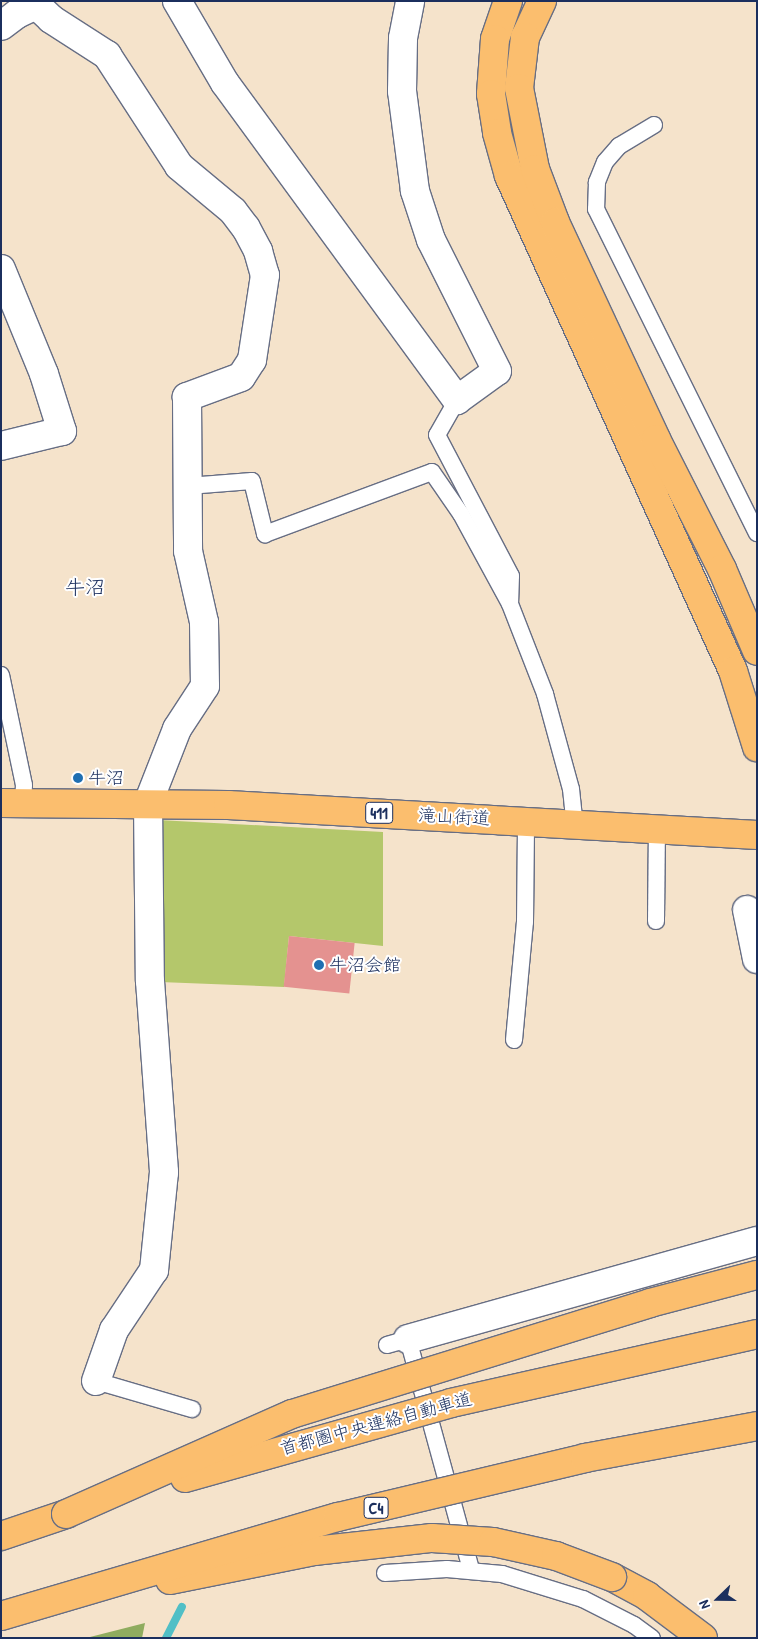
<!DOCTYPE html>
<html>
<head>
<meta charset="utf-8">
<style>
  body { margin:0 }
  #map { position:relative; width:758px; height:1639px; overflow:hidden; background:#f5e3cb; font-family:"Patrick Hand","Klee One",sans-serif }
  div>[style] { position:absolute }
  .green>* { inset:0; background:#b4c76b }
  .forest>* { inset:0; background:#8fac5f }
  .stream>* { height:8px; margin:-4px; padding:0 4px; transform-origin:4px; border-radius:4px; background:#51bfc6 }
  .building>* { inset:0; background:#e49290; transform-origin:0 0 }
  .roads { filter:drop-shadow(1px 0 #676e84) drop-shadow(-1px 0 #676e84) drop-shadow(0 1px #676e84) drop-shadow(0 -1px #676e84) }
  .lane>* { height:16px; margin:-8px; padding:0 8px; transform-origin:8px; border-radius:8px; background:#fff }
  .street>* { height:28px; margin:-14px; padding:0 14px; transform-origin:14px; border-radius:14px; background:#fff }
  .highway>* { height:28px; margin:-14px; padding:0 14px; transform-origin:14px; border-radius:14px; background:#fbbe6e }
  .bridges { filter:drop-shadow(1px 0 #676e84) drop-shadow(-1px 0 #676e84) drop-shadow(0 1px #676e84) drop-shadow(0 -1px #676e84) }
  .highway-bridge>* { height:28px; margin:-14px; padding:0 14px; transform-origin:14px; border-radius:14px; background:#fbbe6e }
  .dots>* { width:14px; height:14px; translate:-50% -50%; box-sizing:border-box; border:2px solid #fff; border-radius:50% }
  span { translate:-50% -50%; white-space:nowrap; text-align:center; line-height:1.15; -webkit-text-stroke:4px #fff; paint-order:stroke }
  .shield-label span { padding:1px 4px; background:#fff; border:1px solid; border-radius:4px; -webkit-text-stroke-width:0 }
  .shield-label { font-size:16px; color:#1b2f5e; font-weight:700 }
  .poi-label { font-size:18px; color:#1b2f5e }
  .left { translate:0 -50%; text-align:left }
  .street-label { font-size:18px; color:#1b2f5e }
  .quarter-label { font-size:20px; color:#1b2f5e }
  .frame { position:absolute; inset:0; border:2px solid #1b2f5e; pointer-events:none }
  .north { position:absolute; left:693px; top:1574px; width:50px; height:50px; -webkit-text-stroke:4px #fff; paint-order:stroke; rotate:248deg; font-size:14px; font-weight:700; line-height:20px; text-align:center; color:#1b2f5e }
  .north::after { content:''; display:block; margin:auto; width:18px; height:22px; background:#1b2f5e; clip-path:polygon(50% 0,100% 100%,50% 72%,0 100%) }
</style>
</head>
<body>
<div id="map">
  <div class="green">
    <div style="clip-path:polygon(158px 820px,383px 832px,383px 946px,289px 936px,284px 987px,160px 982px)"></div>
  </div>
  <div class="forest">
    <div style="clip-path:polygon(145px 1623px,142px 1638px,89px 1638px,90px 1637px)"></div>
  </div>
  <div class="stream">
    <div style="left:166px;top:1638px;width:35px;rotate:-63deg"></div>
  </div>
  <div class="building">
    <div style="left:289px;top:936px;width:66px;height:51px;rotate:6deg"></div>
  </div>
  <div class="roads">
    <div class="lane">
      <div style="left:654px;top:125px;width:41px;rotate:149deg"></div>
      <div style="left:619px;top:146px;width:21px;rotate:131deg"></div>
      <div style="left:605px;top:162px;width:22px;rotate:112deg"></div>
      <div style="left:597px;top:182px;width:27px;rotate:92deg"></div>
      <div style="left:596px;top:209px;width:362px;rotate:63.6deg"></div>
      <div style="left:457px;top:400px;width:40px;rotate:119.7deg"></div>
      <div style="left:437px;top:435px;width:159px;rotate:62.3deg"></div>
      <div style="left:511px;top:576px;width:26px;rotate:92deg"></div>
      <div style="left:188px;top:486px;width:64px;rotate:-4.5deg"></div>
      <div style="left:252px;top:481px;width:55px;rotate:76.2deg"></div>
      <div style="left:265px;top:534px;width:178px;rotate:-20.4deg"></div>
      <div style="left:432px;top:472px;width:51px;rotate:55.4deg"></div>
      <div style="left:461px;top:514px;width:102px;rotate:61.4deg"></div>
      <div style="left:510px;top:604px;width:97px;rotate:68.7deg"></div>
      <div style="left:545px;top:694px;width:98px;rotate:74.7deg"></div>
      <div style="left:571px;top:789px;width:36px;rotate:84deg"></div>
      <div style="left:1px;top:675px;width:112px;rotate:78.2deg"></div>
      <div style="left:24px;top:785px;width:18px;rotate:93deg"></div>
      <div style="left:656px;top:921px;width:92px;rotate:-89.4deg"></div>
      <div style="left:514px;top:1040px;width:119px;rotate:-84.7deg"></div>
      <div style="left:525px;top:922px;width:100px;rotate:-89.4deg"></div>
      <div style="left:387px;top:1345px;width:22px;rotate:-16deg"></div>
      <div style="left:408px;top:1339px;width:239px;rotate:74.7deg"></div>
      <div style="left:96px;top:1381px;width:100px;rotate:16.3deg"></div>
      <div style="left:385px;top:1573px;width:62px;rotate:-3.7deg"></div>
      <div style="left:447px;top:1569px;width:55px;rotate:5.2deg"></div>
      <div style="left:502px;top:1574px;width:85px;rotate:17.2deg"></div>
      <div style="left:583px;top:1599px;width:57px;rotate:27deg"></div>
      <div style="left:634px;top:1625px;width:22px;rotate:36deg"></div>
    </div>
    <div class="street">
      <div style="left:32px;top:1px;width:26px;rotate:43deg"></div>
      <div style="left:51px;top:19px;width:67px;rotate:32.7deg"></div>
      <div style="left:107px;top:55px;width:132px;rotate:57deg"></div>
      <div style="left:179px;top:166px;width:70px;rotate:39.8deg"></div>
      <div style="left:233px;top:211px;width:21px;rotate:53deg"></div>
      <div style="left:246px;top:228px;width:26px;rotate:62deg"></div>
      <div style="left:258px;top:251px;width:25px;rotate:74deg"></div>
      <div style="left:265px;top:275px;width:86px;rotate:98.7deg"></div>
      <div style="left:252px;top:360px;width:20px;rotate:123deg"></div>
      <div style="left:241px;top:377px;width:58px;rotate:159.7deg"></div>
      <div style="left:187px;top:397px;width:154px;rotate:89.6deg"></div>
      <div style="left:188px;top:551px;width:73px;rotate:77.3deg"></div>
      <div style="left:204px;top:622px;width:64px;rotate:89.1deg"></div>
      <div style="left:205px;top:686px;width:51px;rotate:123.1deg"></div>
      <div style="left:177px;top:729px;width:79px;rotate:111.4deg"></div>
      <div style="left:148px;top:803px;width:178px;rotate:89.4deg"></div>
      <div style="left:150px;top:981px;width:192px;rotate:85.8deg"></div>
      <div style="left:164px;top:1172px;width:99px;rotate:95.8deg"></div>
      <div style="left:154px;top:1270px;width:72px;rotate:123.7deg"></div>
      <div style="left:114px;top:1330px;width:54px;rotate:109.4deg"></div>
      <div style="left:177px;top:1px;width:95px;rotate:59.7deg"></div>
      <div style="left:225px;top:83px;width:393px;rotate:53.8deg"></div>
      <div style="left:457px;top:400px;width:49px;rotate:-35.9deg"></div>
      <div style="left:497px;top:371px;width:147px;rotate:-116.7deg"></div>
      <div style="left:431px;top:240px;width:52px;rotate:-108.1deg"></div>
      <div style="left:415px;top:191px;width:101px;rotate:-97.4deg"></div>
      <div style="left:402px;top:91px;width:53px;rotate:-88.9deg"></div>
      <div style="left:403px;top:38px;width:38px;rotate:-79deg"></div>
      <div style="left:1px;top:26px;width:20px;rotate:-37deg"></div>
      <div style="left:17px;top:14px;width:21px;rotate:-25deg"></div>
      <div style="left:1px;top:269px;width:113px;rotate:67.7deg"></div>
      <div style="left:44px;top:374px;width:60px;rotate:72.5deg"></div>
      <div style="left:62px;top:431px;width:63px;rotate:166.2deg"></div>
      <div style="left:747px;top:910px;width:50px;rotate:78.5deg"></div>
      <div style="left:408px;top:1339px;width:362px;rotate:-15.7deg"></div>
    </div>
    <div class="highway">
      <div style="left:508px;top:1px;width:40px;rotate:108.9deg"></div>
      <div style="left:495px;top:39px;width:55px;rotate:94.2deg"></div>
      <div style="left:491px;top:94px;width:39px;rotate:81deg"></div>
      <div style="left:497px;top:133px;width:45px;rotate:74.4deg"></div>
      <div style="left:509px;top:176px;width:543px;rotate:65.65deg"></div>
      <div style="left:733px;top:671px;width:80px;rotate:72.5deg"></div>
      <div style="left:542px;top:1px;width:40px;rotate:115deg"></div>
      <div style="left:525px;top:37px;width:51px;rotate:96.7deg"></div>
      <div style="left:519px;top:88px;width:83px;rotate:78.8deg"></div>
      <div style="left:535px;top:169px;width:57px;rotate:69.3deg"></div>
      <div style="left:555px;top:222px;width:239px;rotate:65deg"></div>
      <div style="left:656px;top:439px;width:146px;rotate:63.1deg"></div>
      <div style="left:722px;top:569px;width:89px;rotate:66.9deg"></div>
      <div style="left:1px;top:803px;width:227px;rotate:0.5deg"></div>
      <div style="left:228px;top:805px;width:530px;rotate:3.25deg"></div>
      <div style="left:1px;top:1536px;width:69px;rotate:-18.7deg"></div>
      <div style="left:612px;top:1577px;width:40px;rotate:28deg"></div>
      <div style="left:647px;top:1596px;width:70px;rotate:36.9deg"></div>
    </div>
  </div>
  <div class="bridges">
    <div class="highway-bridge">
      <div style="left:185px;top:1478px;width:276px;rotate:-15.7deg"></div>
      <div style="left:451px;top:1403px;width:314px;rotate:-12.7deg"></div>
      <div style="left:66px;top:1514px;width:247px;rotate:-23.9deg"></div>
      <div style="left:292px;top:1414px;width:375px;rotate:-17.2deg"></div>
      <div style="left:650px;top:1303px;width:111px;rotate:-14.7deg"></div>
      <div style="left:170px;top:1580px;width:147px;rotate:-11.4deg"></div>
      <div style="left:314px;top:1551px;width:119px;rotate:-6.3deg"></div>
      <div style="left:432px;top:1538px;width:61px;rotate:3.8deg"></div>
      <div style="left:493px;top:1542px;width:65px;rotate:12.5deg"></div>
      <div style="left:556px;top:1556px;width:60px;rotate:20.6deg"></div>
      <div style="left:1px;top:1616px;width:351px;rotate:-16.4deg"></div>
      <div style="left:338px;top:1517px;width:254px;rotate:-13.4deg"></div>
      <div style="left:585px;top:1458px;width:175px;rotate:-10.5deg"></div>
    </div>
  </div>
  <div class="dots">
    <div style="left:78px;top:778px;background:#1f6fb2"></div>
    <div style="left:319px;top:965px;background:#1f6fb2"></div>
  </div>
  <div class="shield-label">
    <span style="left:379px;top:813px">411</span>
    <span style="left:376px;top:1508px">C4</span>
  </div>
  <div class="poi-label">
    <span class="left" style="left:88px;top:778px">牛沼</span>
    <span class="left" style="left:329px;top:965px">牛沼会館</span>
  </div>
  <div class="street-label">
    <span style="left:454px;top:817px;rotate:3deg">滝山街道</span>
    <span style="left:376px;top:1424px;rotate:-15deg">首都圏中央連絡自動車道</span>
  </div>
  <div class="quarter-label">
    <span style="left:85px;top:586px">牛沼</span>
  </div>
  <div class="frame"></div>
  <div class="north">N</div>
</div>
</body>
</html>
